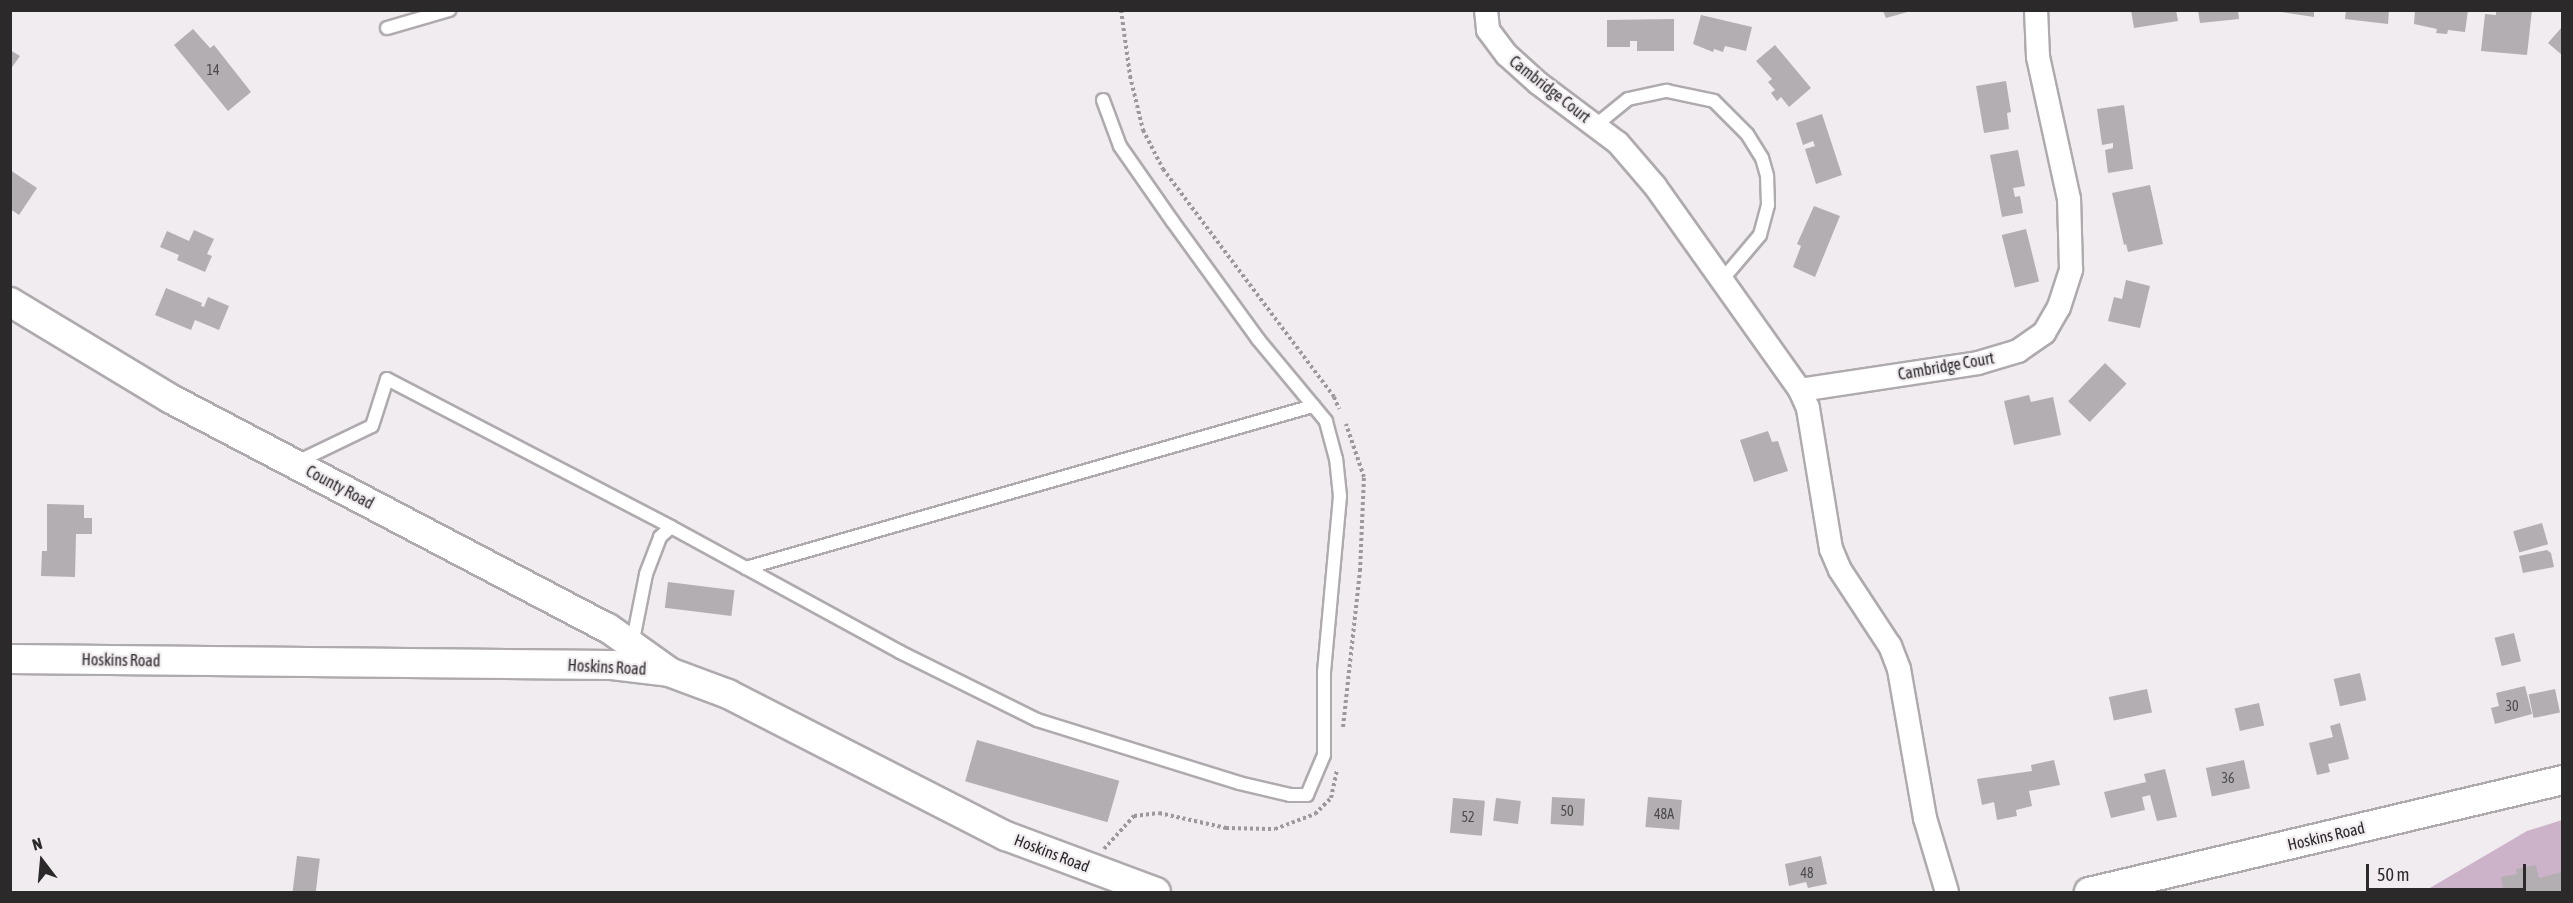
<!DOCTYPE html>
<html>
<head>
<meta charset="utf-8">
<style>
  body { margin:0 }
  #map { position:relative; width:2573px; height:903px; overflow:hidden; background:#f0ecf0; font-family:"Asap Condensed",sans-serif }
  div>[style] { position:absolute }
  .green>* { inset:0; background:#cdb3ca }
  .building>* { inset:0; background:#b2aeb2; transform-origin:0 0 }
  .path>* { height:4px; margin-top:-2px; transform-origin:0; background:repeating-linear-gradient(90deg,#9c989b 0 3px,transparent 0 6px) }
  .roads { filter:drop-shadow(2px 0 #afaaae) drop-shadow(-2px 0 #afaaae) drop-shadow(0 2px #afaaae) drop-shadow(0 -2px #afaaae) }
  .service>* { height:12px; margin:-6px; padding:0 6px; transform-origin:6px; border-radius:6px; background:#fff }
  .minor>* { height:22px; margin:-11px; padding:0 11px; transform-origin:11px; border-radius:11px; background:#fff }
  .tertiary>* { height:28px; margin:-14px; padding:0 14px; transform-origin:14px; border-radius:14px; background:#fff }
  span { translate:-50% -50%; white-space:nowrap; text-align:center; line-height:1.15; -webkit-text-stroke:4.5px #f0ecf0; paint-order:stroke }
  .number-label { font-size:14px; color:#4d4a4c }
  .number-label span { -webkit-text-stroke-width:0 }
  .street-label { font-size:16px; color:#2b292a }
  .frame { position:absolute; inset:0; border:12px solid #2b292a; pointer-events:none }
  .north { position:absolute; left:12px; top:831px; width:60px; height:60px; -webkit-text-stroke:4px #f0ecf0; paint-order:stroke; rotate:344deg; font-size:16px; font-weight:700; line-height:24px; text-align:center; color:#2b292a }
  .north::after { content:''; display:block; margin:auto; width:21px; height:27px; background:#2b292a; clip-path:polygon(50% 0,100% 100%,50% 72%,0 100%) }
  .scale { position:absolute; left:2366px; top:864px; width:160px; height:27px; box-sizing:border-box; border:3px solid #2b292a; border-top:0; padding-left:8px; font-size:18px; line-height:21px; white-space:nowrap; color:#2b292a; -webkit-text-stroke:4px #f0ecf0; paint-order:stroke }
</style>
</head>
<body>
<div id="map">
  <div class="green">
    <div style="clip-path:polygon(2562px 820px,2562px 892px,2423px 892px,2527px 831px)"></div>
  </div>
  <div class="building">
    <div style="clip-path:polygon(2131px 10px,2176px 10px,2178px 21px,2134px 28px)"></div>
    <div style="clip-path:polygon(2198px 10px,2238px 10px,2239px 19px,2200px 23px)"></div>
    <div style="clip-path:polygon(2269px 10px,2314px 10px,2314px 17px)"></div>
    <div style="clip-path:polygon(2346px 10px,2389px 10px,2388px 24px,2345px 19px)"></div>
    <div style="clip-path:polygon(2415px 10px,2468px 10px,2465px 32px,2448px 30px,2447px 34px,2436px 33px,2437px 29px,2414px 24px)"></div>
    <div style="clip-path:polygon(2506px 10px,2532px 10px,2527px 55px,2481px 51px,2485px 14px,2496px 15px,2496px 11px)"></div>
    <div style="clip-path:polygon(1883px 11px,1911px 11px,1886px 18px)"></div>
    <div style="clip-path:polygon(1701px 15px,1752px 27px,1746px 51px,1725px 46px,1723px 52px,1714px 49px,1713px 52px,1693px 44px)"></div>
    <div style="clip-path:polygon(1674px 19px,1674px 51px,1637px 51px,1637px 41px,1630px 41px,1630px 47px,1607px 47px,1607px 20px)"></div>
    <div style="clip-path:polygon(2562px 27px,2562px 55px,2548px 43px)"></div>
    <div style="clip-path:polygon(193px 29px,210px 48px,214px 45px,251px 92px,228px 111px,174px 45px)"></div>
    <div style="clip-path:polygon(1775px 45px,1811px 88px,1789px 107px,1781px 97px,1777px 101px,1771px 93px,1775px 90px,1768px 82px,1772px 79px,1756px 61px)"></div>
    <div style="clip-path:polygon(10px 50px,20px 56px,10px 70px)"></div>
    <div style="clip-path:polygon(2006px 81px,2011px 112px,2007px 113px,2009px 129px,1984px 133px,1976px 86px)"></div>
    <div style="clip-path:polygon(2124px 105px,2133px 169px,2108px 173px,2105px 150px,2113px 148px,2113px 143px,2102px 145px,2097px 109px)"></div>
    <div style="clip-path:polygon(1822px 114px,1842px 175px,1816px 184px,1805px 149px,1815px 146px,1813px 141px,1803px 145px,1796px 123px)"></div>
    <div style="clip-path:polygon(2018px 150px,2025px 186px,2013px 188px,2015px 197px,2020px 196px,2023px 213px,2002px 217px,1990px 155px)"></div>
    <div style="clip-path:polygon(10px 170px,37px 188px,19px 215px,10px 209px)"></div>
    <div style="clip-path:polygon(2150px 185px,2163px 244px,2128px 252px,2126px 244px,2124px 245px,2112px 193px)"></div>
    <div style="clip-path:polygon(1814px 206px,1840px 216px,1815px 277px,1793px 267px,1801px 246px,1797px 244px)"></div>
    <div style="left:2026px;top:229px;width:54px;height:25px;rotate:76deg"></div>
    <div style="clip-path:polygon(194px 230px,214px 239px,207px 254px,212px 256px,205px 272px,177px 260px,179px 255px,160px 247px,167px 231px,189px 241px)"></div>
    <div style="clip-path:polygon(2126px 280px,2150px 286px,2140px 328px,2108px 321px,2114px 297px,2122px 299px)"></div>
    <div style="clip-path:polygon(166px 288px,202px 303px,201px 306px,204px 307px,208px 297px,229px 306px,219px 330px,195px 320px,191px 330px,155px 315px)"></div>
    <div style="left:2105px;top:363px;width:30px;height:53px;rotate:44deg"></div>
    <div style="clip-path:polygon(2029px 395px,2031px 402px,2053px 397px,2061px 435px,2014px 445px,2004px 401px)"></div>
    <div style="clip-path:polygon(1768px 431px,1772px 442px,1778px 441px,1788px 471px,1754px 482px,1740px 440px)"></div>
    <div style="clip-path:polygon(47px 504px,84px 505px,84px 518px,92px 518px,92px 534px,76px 534px,75px 577px,41px 576px,42px 551px,47px 551px)"></div>
    <div style="left:2542px;top:523px;width:22px;height:30px;rotate:74deg"></div>
    <div style="clip-path:polygon(2547px 550px,2551px 553px,2554px 567px,2523px 573px,2519px 556px)"></div>
    <div style="left:668px;top:582px;width:67px;height:26px;rotate:7deg"></div>
    <div style="left:2514px;top:633px;width:29px;height:20px;rotate:76deg"></div>
    <div style="left:2360px;top:673px;width:28px;height:27px;rotate:77deg"></div>
    <div style="clip-path:polygon(2525px 686px,2532px 714px,2495px 724px,2491px 708px,2499px 706px,2496px 693px)"></div>
    <div style="left:2147px;top:689px;width:24px;height:39px;rotate:78deg"></div>
    <div style="left:2555px;top:689px;width:24px;height:27px;rotate:78deg"></div>
    <div style="left:2259px;top:703px;width:23px;height:25px;rotate:77deg"></div>
    <div style="clip-path:polygon(2340px 723px,2349px 759px,2328px 764px,2330px 772px,2317px 775px,2309px 743px,2333px 737px,2330px 726px)"></div>
    <div style="left:977px;top:740px;width:148px;height:43px;rotate:16deg"></div>
    <div style="clip-path:polygon(2054px 760px,2060px 785px,2029px 791px,2032px 806px,2016px 810px,2017px 816px,1997px 820px,1994px 802px,1982px 805px,1977px 779px,2032px 771px,2031px 765px)"></div>
    <div style="left:2244px;top:760px;width:29px;height:39px;rotate:78deg"></div>
    <div style="clip-path:polygon(2165px 769px,2177px 817px,2157px 821px,2150px 795px,2142px 797px,2145px 810px,2111px 818px,2104px 792px,2146px 782px,2144px 774px)"></div>
    <div style="left:1552px;top:797px;width:33px;height:27px;rotate:3deg"></div>
    <div style="left:1648px;top:797px;width:34px;height:30px;rotate:5deg"></div>
    <div style="left:1453px;top:798px;width:32px;height:35px;rotate:5deg"></div>
    <div style="left:1496px;top:798px;width:25px;height:23px;rotate:7deg"></div>
    <div style="left:297px;top:856px;width:23px;height:36px;rotate:7deg"></div>
    <div style="clip-path:polygon(1821px 856px,1827px 884px,1808px 888px,1806px 882px,1789px 886px,1785px 864px)"></div>
    <div style="clip-path:polygon(2536px 865px,2539px 878px,2562px 872px,2562px 892px,2504px 892px,2501px 877px,2517px 874px,2516px 869px)"></div>
  </div>
  <div class="path">
    <div style="left:1121px;top:10px;width:67px;rotate:82.2deg"></div>
    <div style="left:1130px;top:76px;width:56px;rotate:76.5deg"></div>
    <div style="left:1143px;top:130px;width:44px;rotate:62.9deg"></div>
    <div style="left:1163px;top:169px;width:285px;rotate:53.1deg"></div>
    <div style="left:1334px;top:397px;width:13px;rotate:67deg"></div>
    <div style="left:1343px;top:727px;width:157px;rotate:-83.8deg"></div>
    <div style="left:1360px;top:571px;width:94px;rotate:-87.6deg"></div>
    <div style="left:1364px;top:477px;width:56px;rotate:-108.8deg"></div>
    <div style="left:1104px;top:849px;width:45px;rotate:-47.7deg"></div>
    <div style="left:1134px;top:816px;width:25px;rotate:-7deg"></div>
    <div style="left:1159px;top:813px;width:69px;rotate:12.6deg"></div>
    <div style="left:1226px;top:828px;width:49px;rotate:1.2deg"></div>
    <div style="left:1275px;top:829px;width:43px;rotate:-20.6deg"></div>
    <div style="left:1315px;top:814px;width:23px;rotate:-45deg"></div>
    <div style="left:1331px;top:798px;width:29px;rotate:-78deg"></div>
  </div>
  <div class="roads">
    <div class="service">
      <div style="left:387px;top:28px;width:65px;rotate:-16.2deg"></div>
      <div style="left:1596px;top:125px;width:41px;rotate:-39.1deg"></div>
      <div style="left:1628px;top:99px;width:40px;rotate:-12deg"></div>
      <div style="left:1667px;top:91px;width:48px;rotate:12deg"></div>
      <div style="left:1714px;top:101px;width:47px;rotate:45deg"></div>
      <div style="left:1747px;top:134px;width:28px;rotate:58deg"></div>
      <div style="left:1762px;top:158px;width:19px;rotate:74deg"></div>
      <div style="left:1767px;top:176px;width:29px;rotate:88deg"></div>
      <div style="left:1768px;top:205px;width:31px;rotate:105deg"></div>
      <div style="left:1760px;top:235px;width:60px;rotate:130.3deg"></div>
      <div style="left:295px;top:463px;width:85px;rotate:-25.7deg"></div>
      <div style="left:372px;top:426px;width:49px;rotate:-72.3deg"></div>
      <div style="left:387px;top:379px;width:320px;rotate:27.5deg"></div>
      <div style="left:671px;top:527px;width:261px;rotate:28.6deg"></div>
      <div style="left:900px;top:652px;width:153px;rotate:26.4deg"></div>
      <div style="left:1037px;top:720px;width:212px;rotate:17.3deg"></div>
      <div style="left:1239px;top:783px;width:52px;rotate:13.2deg"></div>
      <div style="left:1290px;top:795px;width:17px"></div>
      <div style="left:1307px;top:795px;width:43px;rotate:-67deg"></div>
      <div style="left:1324px;top:755px;width:83px;rotate:-90deg"></div>
      <div style="left:1324px;top:672px;width:177px;rotate:-84.8deg"></div>
      <div style="left:1340px;top:496px;width:37px;rotate:-96deg"></div>
      <div style="left:1336px;top:459px;width:39px;rotate:-105deg"></div>
      <div style="left:1326px;top:421px;width:107px;rotate:-129.7deg"></div>
      <div style="left:1258px;top:339px;width:145px;rotate:-126deg"></div>
      <div style="left:1173px;top:222px;width:93px;rotate:-124.9deg"></div>
      <div style="left:1120px;top:146px;width:49px;rotate:-110.3deg"></div>
      <div style="left:746px;top:568px;width:590px;rotate:-15.95deg"></div>
      <div style="left:632px;top:645px;width:72px;rotate:-78.8deg"></div>
      <div style="left:646px;top:574px;width:40px;rotate:-69deg"></div>
      <div style="left:660px;top:537px;width:15px;rotate:-42deg"></div>
    </div>
    <div class="minor">
      <div style="left:1486px;top:10px;width:20px;rotate:84deg"></div>
      <div style="left:1488px;top:30px;width:31px;rotate:53deg"></div>
      <div style="left:1507px;top:55px;width:42px;rotate:42.1deg"></div>
      <div style="left:1538px;top:83px;width:100px;rotate:36.9deg"></div>
      <div style="left:1618px;top:143px;width:57px;rotate:49.3deg"></div>
      <div style="left:1655px;top:186px;width:250px;rotate:54.6deg"></div>
      <div style="left:1947px;top:892px;width:77px;rotate:-106.6deg"></div>
      <div style="left:1925px;top:818px;width:151px;rotate:-99.9deg"></div>
      <div style="left:1899px;top:669px;width:25px;rotate:-111deg"></div>
      <div style="left:1890px;top:646px;width:91px;rotate:-123.3deg"></div>
      <div style="left:1840px;top:570px;width:23px;rotate:-113deg"></div>
      <div style="left:1831px;top:549px;width:143px;rotate:-99.3deg"></div>
      <div style="left:1808px;top:408px;width:20px;rotate:-114deg"></div>
      <div style="left:1800px;top:390px;width:180px;rotate:-8.6deg"></div>
      <div style="left:1978px;top:363px;width:42px;rotate:-16.7deg"></div>
      <div style="left:2018px;top:351px;width:32px;rotate:-35deg"></div>
      <div style="left:2044px;top:333px;width:30px;rotate:-60deg"></div>
      <div style="left:2059px;top:307px;width:40px;rotate:-72deg"></div>
      <div style="left:2071px;top:269px;width:70px;rotate:-91.6deg"></div>
      <div style="left:2069px;top:199px;width:145px;rotate:-102.3deg"></div>
      <div style="left:2038px;top:57px;width:47px;rotate:-92.4deg"></div>
    </div>
    <div class="tertiary">
      <div style="left:10px;top:302px;width:188px;rotate:31.1deg"></div>
      <div style="left:171px;top:399px;width:493px;rotate:27.7deg"></div>
      <div style="left:608px;top:628px;width:74px;rotate:35.6deg"></div>
      <div style="left:10px;top:659px;width:602px;rotate:0.57deg"></div>
      <div style="left:612px;top:665px;width:57px;rotate:7deg"></div>
      <div style="left:669px;top:672px;width:63px;rotate:20.4deg"></div>
      <div style="left:728px;top:694px;width:312px;rotate:27.1deg"></div>
      <div style="left:1006px;top:836px;width:160px;rotate:20.5deg"></div>
      <div style="left:2089px;top:892px;width:486px;rotate:-13.3deg"></div>
    </div>
  </div>
  <div class="number-label">
    <span style="left:213px;top:70px">14</span>
    <span style="left:2512px;top:706px">30</span>
    <span style="left:2228px;top:778px">36</span>
    <span style="left:1567px;top:811px">50</span>
    <span style="left:1664px;top:814px">48A</span>
    <span style="left:1468px;top:817px">52</span>
    <span style="left:1807px;top:873px">48</span>
  </div>
  <div class="street-label">
    <span style="left:1550px;top:89px;rotate:38deg">Cambridge Court</span>
    <span style="left:1946px;top:366px;rotate:-10deg">Cambridge Court</span>
    <span style="left:340px;top:487px;rotate:28deg">County Road</span>
    <span style="left:121px;top:660px;rotate:1deg">Hoskins Road</span>
    <span style="left:607px;top:667px;rotate:3deg">Hoskins Road</span>
    <span style="left:2326px;top:836px;rotate:-13deg">Hoskins Road</span>
    <span style="left:1052px;top:853px;rotate:21deg">Hoskins Road</span>
  </div>
  <div class="frame"></div>
  <div class="north">N</div>
  <div class="scale">50 m</div>
</div>
</body>
</html>
